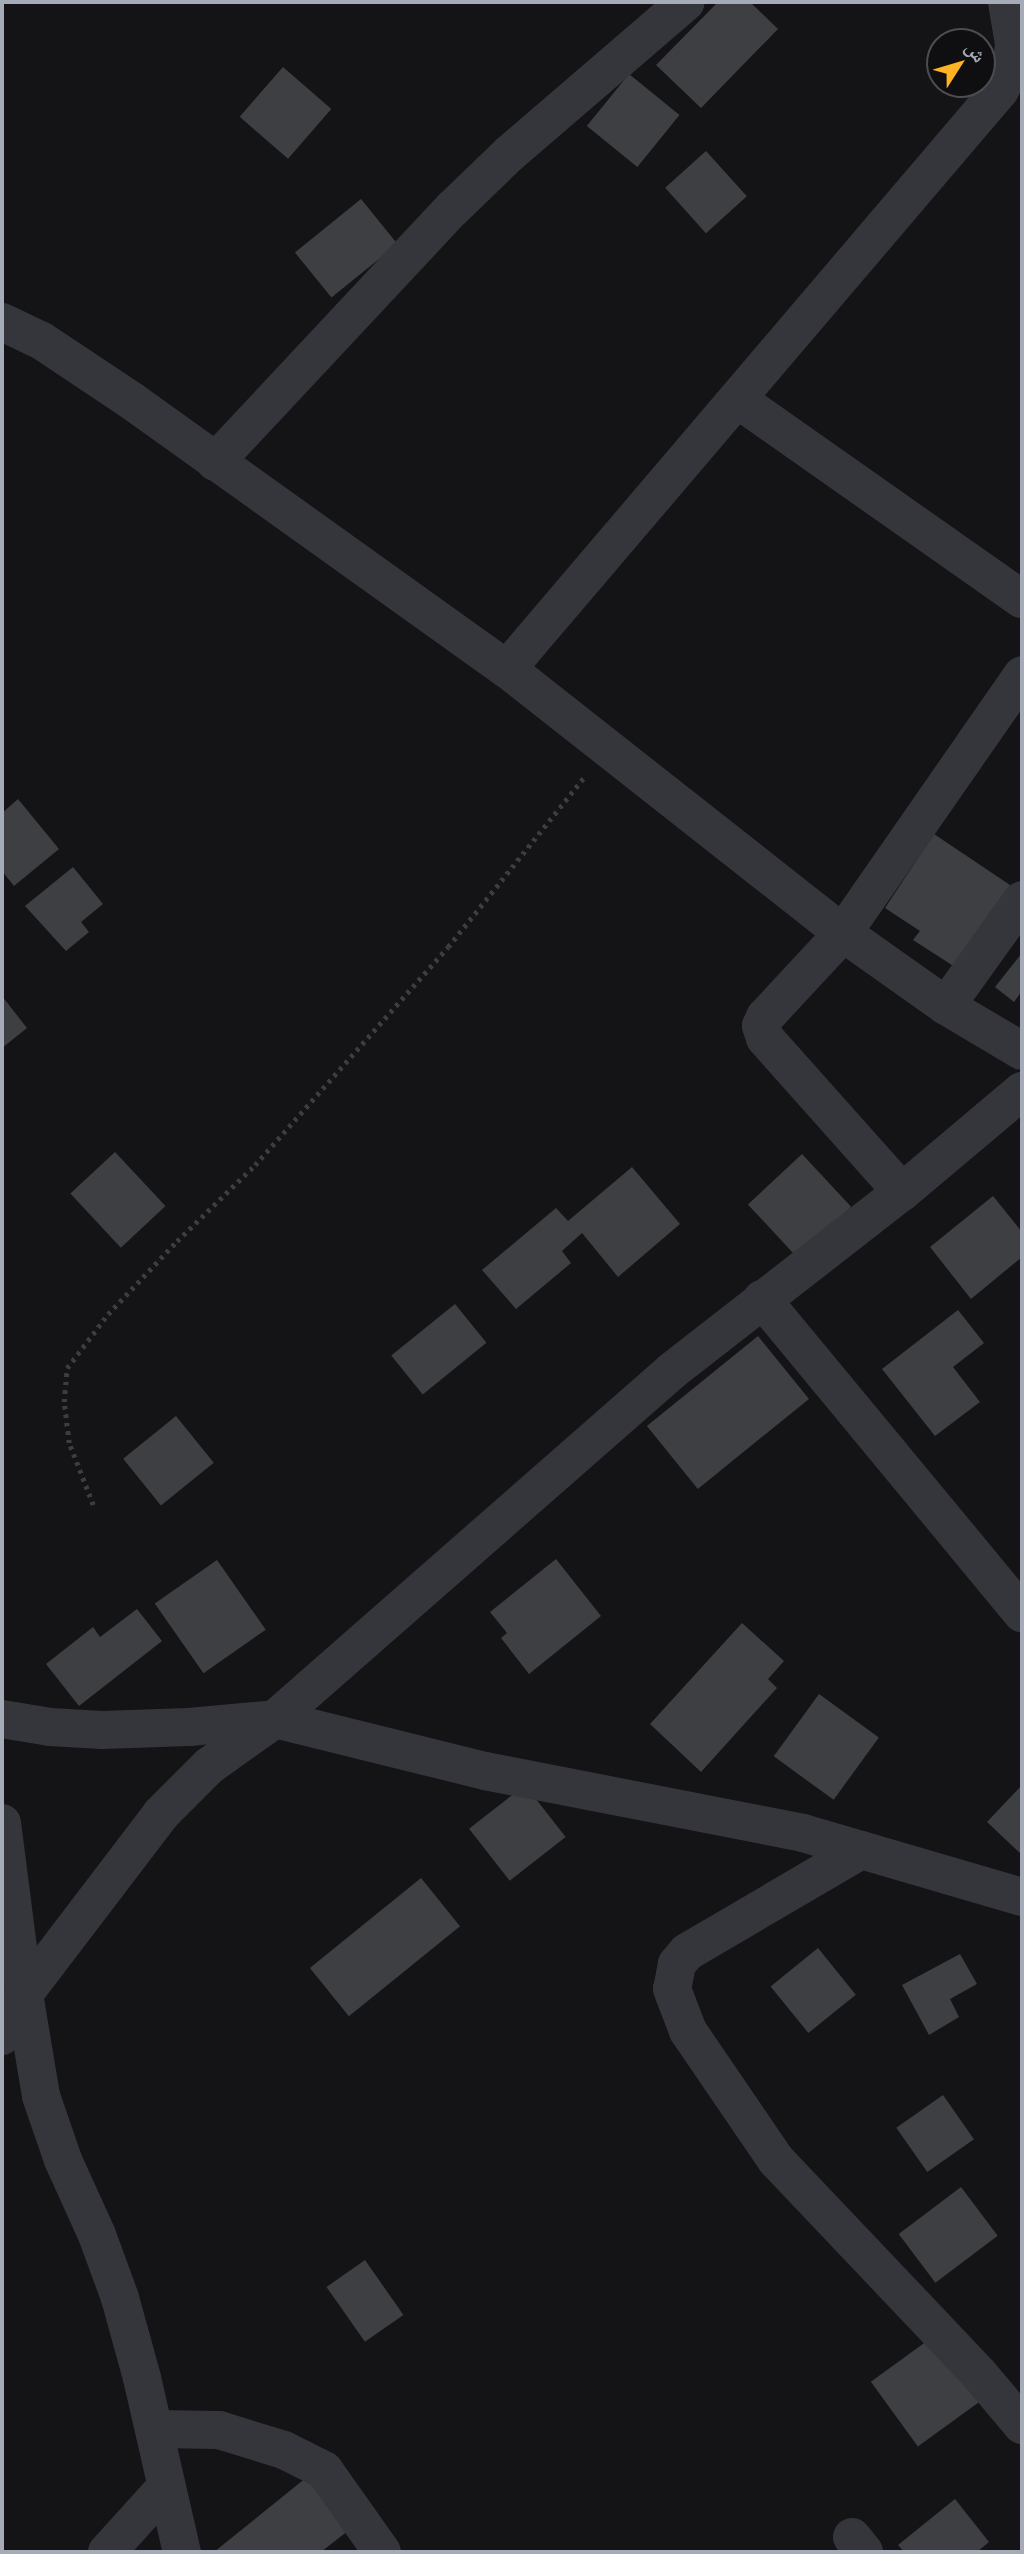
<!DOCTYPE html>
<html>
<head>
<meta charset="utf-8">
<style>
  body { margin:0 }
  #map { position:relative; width:1024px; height:2554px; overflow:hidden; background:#141416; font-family:"Exo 2","Noto Naskh Arabic",sans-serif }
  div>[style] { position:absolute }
  .building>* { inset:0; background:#3e3f43; transform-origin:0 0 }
  .path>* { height:4.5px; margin-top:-2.25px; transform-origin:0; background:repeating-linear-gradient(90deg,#3b3d42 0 3.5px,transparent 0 8.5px) }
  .minor>* { height:38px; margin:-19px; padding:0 19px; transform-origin:19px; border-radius:19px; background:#35363b }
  span { translate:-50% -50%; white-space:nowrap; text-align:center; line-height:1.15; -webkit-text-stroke:5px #0f0f11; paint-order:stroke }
  .frame { position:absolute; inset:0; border:4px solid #a5abb7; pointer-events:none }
  .north { position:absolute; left:926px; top:28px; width:70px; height:70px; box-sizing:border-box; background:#0f0f11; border:2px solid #4b4d53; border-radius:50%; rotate:53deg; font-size:19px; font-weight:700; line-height:28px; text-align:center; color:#a5abb7 }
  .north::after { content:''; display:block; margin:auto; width:24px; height:32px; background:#feb224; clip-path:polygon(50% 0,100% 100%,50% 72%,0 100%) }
</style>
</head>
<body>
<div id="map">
  <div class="building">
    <div style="clip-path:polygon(718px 2px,750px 2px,778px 29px,701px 108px,656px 65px)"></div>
    <div style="left:283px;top:67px;width:64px;height:66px;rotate:41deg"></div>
    <div style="left:629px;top:74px;width:65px;height:67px;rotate:39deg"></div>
    <div style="left:706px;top:151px;width:61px;height:55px;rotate:48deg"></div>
    <div style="left:361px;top:199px;width:58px;height:85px;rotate:51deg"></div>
    <div style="clip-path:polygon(18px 799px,59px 849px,14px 886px,2px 871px,2px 813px)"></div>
    <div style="clip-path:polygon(934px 834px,1010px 885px,955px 967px,913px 940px,920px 931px,885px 908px)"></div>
    <div style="clip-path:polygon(73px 867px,103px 904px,81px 922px,89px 932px,66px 951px,25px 906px)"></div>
    <div style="clip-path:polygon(1022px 953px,1022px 991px,1014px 1002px,995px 987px)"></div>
    <div style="clip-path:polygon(2px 996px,27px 1028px,2px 1048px)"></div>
    <div style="left:115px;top:1152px;width:74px;height:61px;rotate:47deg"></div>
    <div style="left:802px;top:1154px;width:72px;height:74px;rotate:47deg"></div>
    <div style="clip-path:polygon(632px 1167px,680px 1224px,618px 1277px,582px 1233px,562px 1251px,571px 1263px,516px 1309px,482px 1270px,556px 1208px,568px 1221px)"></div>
    <div style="clip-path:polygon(993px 1196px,1022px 1232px,1022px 1257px,971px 1299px,930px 1247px)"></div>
    <div style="left:455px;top:1304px;width:50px;height:82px;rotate:51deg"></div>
    <div style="clip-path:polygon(958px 1310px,984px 1343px,953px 1367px,980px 1402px,935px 1436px,882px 1369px)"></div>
    <div style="left:758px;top:1336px;width:81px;height:143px;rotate:51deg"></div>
    <div style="left:176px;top:1416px;width:60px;height:68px;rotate:51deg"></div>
    <div style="clip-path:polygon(556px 1559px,601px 1616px,529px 1674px,501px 1638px,507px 1633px,490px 1612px)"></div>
    <div style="left:217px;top:1560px;width:85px;height:76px;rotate:55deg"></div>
    <div style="clip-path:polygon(137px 1609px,162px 1641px,79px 1706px,46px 1664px,93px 1627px,100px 1637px)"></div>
    <div style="clip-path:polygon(742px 1623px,784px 1661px,768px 1679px,777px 1688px,701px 1772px,650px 1724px)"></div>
    <div style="left:819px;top:1694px;width:74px;height:77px;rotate:36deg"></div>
    <div style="left:525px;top:1785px;width:66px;height:71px;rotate:52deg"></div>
    <div style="clip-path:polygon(1022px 1785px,1022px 1855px,987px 1822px)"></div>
    <div style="left:421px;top:1878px;width:62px;height:143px;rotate:51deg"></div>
    <div style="left:818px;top:1948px;width:60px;height:61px;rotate:51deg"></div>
    <div style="clip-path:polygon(960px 1954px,977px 1984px,950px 1999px,959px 2017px,929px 2035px,902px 1985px)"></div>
    <div style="left:943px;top:2095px;width:54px;height:57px;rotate:55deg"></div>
    <div style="left:961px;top:2187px;width:61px;height:78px;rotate:53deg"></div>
    <div style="left:365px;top:2260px;width:67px;height:47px;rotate:55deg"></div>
    <div style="left:938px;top:2333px;width:80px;height:83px;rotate:54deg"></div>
    <div style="clip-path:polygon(307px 2477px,349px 2530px,321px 2552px,214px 2552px)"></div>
    <div style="clip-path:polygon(955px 2499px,989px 2542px,977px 2552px,904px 2552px,898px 2545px)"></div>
  </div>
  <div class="path">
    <div style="left:93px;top:1505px;width:66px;rotate:-111.2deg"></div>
    <div style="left:69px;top:1443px;width:41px;rotate:-97deg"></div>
    <div style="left:64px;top:1402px;width:34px;rotate:-85deg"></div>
    <div style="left:67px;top:1368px;width:68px;rotate:-52.8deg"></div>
    <div style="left:108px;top:1314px;width:100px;rotate:-46.6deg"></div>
    <div style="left:177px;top:1241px;width:109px;rotate:-44.3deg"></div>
    <div style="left:255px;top:1165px;width:291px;rotate:-48.5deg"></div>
    <div style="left:448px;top:947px;width:218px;rotate:-51.3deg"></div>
  </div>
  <div class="minor">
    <div style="left:2px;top:322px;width:44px;rotate:25.4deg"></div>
    <div style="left:42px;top:341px;width:108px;rotate:33.7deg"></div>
    <div style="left:132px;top:401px;width:461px;rotate:35.6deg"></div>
    <div style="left:507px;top:669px;width:427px;rotate:38.2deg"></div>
    <div style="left:843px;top:933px;width:126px;rotate:35.3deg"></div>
    <div style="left:946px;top:1006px;width:88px;rotate:30.6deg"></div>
    <div style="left:737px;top:399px;width:348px;rotate:35.1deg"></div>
    <div style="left:215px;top:462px;width:347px;rotate:-46.9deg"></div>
    <div style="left:452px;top:209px;width:79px;rotate:-44deg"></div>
    <div style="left:509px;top:154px;width:233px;rotate:-40.7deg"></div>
    <div style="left:507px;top:669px;width:760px;rotate:-49.59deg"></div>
    <div style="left:1000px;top:90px;width:24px;rotate:-62deg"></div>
    <div style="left:1011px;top:69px;width:25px;rotate:-83deg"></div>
    <div style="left:1014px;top:44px;width:43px;rotate:-99.5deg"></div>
    <div style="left:946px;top:1006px;width:130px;rotate:-54.4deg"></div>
    <div style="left:902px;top:1192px;width:157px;rotate:-40.1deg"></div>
    <div style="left:762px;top:1299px;width:408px;rotate:50.4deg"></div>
    <div style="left:2px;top:1719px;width:49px;rotate:9.5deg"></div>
    <div style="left:50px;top:1727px;width:52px;rotate:3.3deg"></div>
    <div style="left:102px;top:1730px;width:87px;rotate:-2deg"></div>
    <div style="left:189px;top:1727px;width:86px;rotate:-5.3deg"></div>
    <div style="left:275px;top:1719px;width:216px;rotate:13.9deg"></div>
    <div style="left:485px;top:1771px;width:324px;rotate:11deg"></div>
    <div style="left:803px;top:1833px;width:228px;rotate:16.3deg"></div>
    <div style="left:2px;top:1823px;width:172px;rotate:82.7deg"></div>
    <div style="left:24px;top:1994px;width:103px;rotate:80.5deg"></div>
    <div style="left:41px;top:2096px;width:68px;rotate:71deg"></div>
    <div style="left:63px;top:2160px;width:82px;rotate:65.6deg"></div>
    <div style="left:97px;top:2235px;width:67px;rotate:69.9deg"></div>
    <div style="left:120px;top:2298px;width:83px;rotate:74.6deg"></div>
    <div style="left:142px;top:2378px;width:179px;rotate:77.1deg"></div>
    <div style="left:861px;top:1850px;width:202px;rotate:149.6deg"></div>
    <div style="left:687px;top:1952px;width:16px;rotate:130deg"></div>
    <div style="left:677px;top:1964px;width:25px;rotate:101deg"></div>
    <div style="left:672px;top:1989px;width:45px;rotate:69.1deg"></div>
    <div style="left:688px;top:2031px;width:156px;rotate:55.7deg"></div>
    <div style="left:776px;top:2160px;width:295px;rotate:46.5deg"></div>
    <div style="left:979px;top:2374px;width:67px;rotate:49.9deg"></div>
    <div style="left:2px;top:2036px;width:47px;rotate:-62.4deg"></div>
    <div style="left:24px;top:1994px;width:226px;rotate:-52.7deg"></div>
    <div style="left:161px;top:1814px;width:68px;rotate:-45deg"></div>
    <div style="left:209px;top:1766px;width:81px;rotate:-35.5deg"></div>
    <div style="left:275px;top:1719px;width:529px;rotate:-41.25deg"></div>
    <div style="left:673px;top:1370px;width:290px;rotate:-37.9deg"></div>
    <div style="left:902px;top:1192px;width:206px;rotate:-131.7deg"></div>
    <div style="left:765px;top:1038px;width:13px;rotate:-108deg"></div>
    <div style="left:761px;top:1026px;width:10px;rotate:-66deg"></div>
    <div style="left:765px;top:1017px;width:115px;rotate:-47.1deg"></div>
    <div style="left:843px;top:933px;width:314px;rotate:-55.2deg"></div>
    <div style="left:154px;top:2429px;width:65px;rotate:0.9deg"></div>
    <div style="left:219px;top:2430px;width:68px;rotate:17.1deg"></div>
    <div style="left:284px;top:2450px;width:45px;rotate:26.6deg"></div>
    <div style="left:324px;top:2470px;width:100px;rotate:54.7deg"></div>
    <div style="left:852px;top:2537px;width:19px;rotate:51deg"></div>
    <div style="left:107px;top:2552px;width:88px;rotate:-47.8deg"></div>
  </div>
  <div class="frame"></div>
  <div class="north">ش</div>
</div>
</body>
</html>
